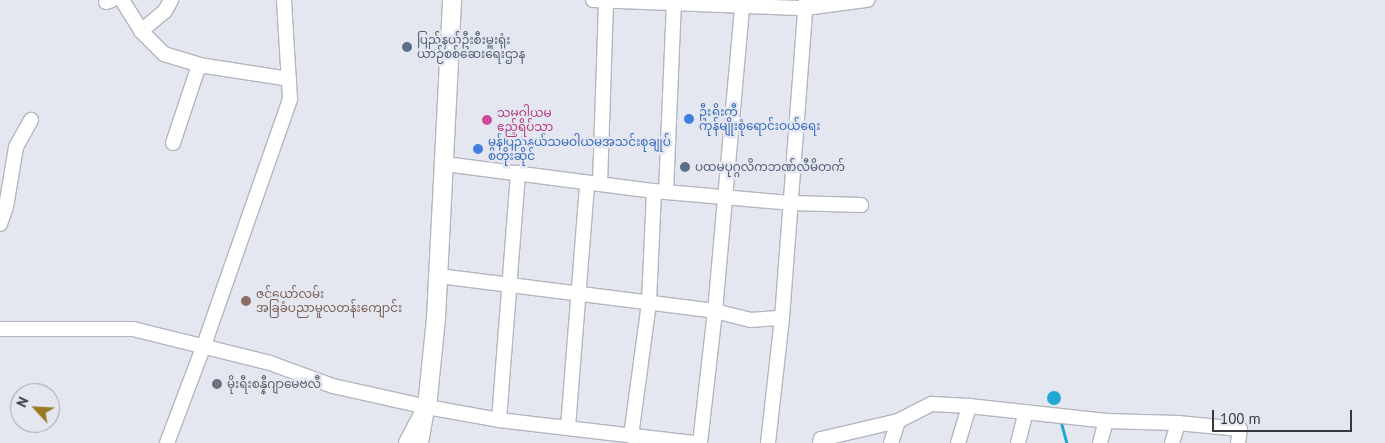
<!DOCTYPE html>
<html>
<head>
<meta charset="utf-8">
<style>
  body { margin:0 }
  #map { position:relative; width:1385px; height:443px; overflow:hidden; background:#e5e7f0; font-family:"PT Sans","Noto Sans Myanmar",sans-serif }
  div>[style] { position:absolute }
  .water>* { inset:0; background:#1fa8d3 }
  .round { border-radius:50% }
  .stream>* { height:2.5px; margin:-1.25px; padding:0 1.25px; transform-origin:1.25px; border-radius:1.25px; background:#1fa8d3 }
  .roads { filter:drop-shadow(1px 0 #b4b6bf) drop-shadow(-1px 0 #b4b6bf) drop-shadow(0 1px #b4b6bf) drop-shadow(0 -1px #b4b6bf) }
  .minor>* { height:14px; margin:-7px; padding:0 7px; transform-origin:7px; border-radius:7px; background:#fff }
  .major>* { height:18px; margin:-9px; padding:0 9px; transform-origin:9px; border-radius:9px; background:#fff }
  .dots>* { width:14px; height:14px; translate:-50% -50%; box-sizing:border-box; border:2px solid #e5e7f0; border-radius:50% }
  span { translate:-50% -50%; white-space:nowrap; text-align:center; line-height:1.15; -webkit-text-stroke:5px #e5e7f0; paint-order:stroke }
  .service-label { font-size:12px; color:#4e5e75 }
  .left { translate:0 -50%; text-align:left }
  .shop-label { font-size:12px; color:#366cbe }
  .hotel-label { font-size:12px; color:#b23c85 }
  .education-label { font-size:12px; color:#785e54 }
  .worship-label { font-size:12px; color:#5b616d }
  .north { position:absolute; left:10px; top:383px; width:50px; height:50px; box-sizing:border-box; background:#e5e7f0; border:1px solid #a0a1a8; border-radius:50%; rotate:295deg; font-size:14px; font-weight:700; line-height:20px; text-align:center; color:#38393c }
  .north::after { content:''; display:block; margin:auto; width:18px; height:22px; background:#977a22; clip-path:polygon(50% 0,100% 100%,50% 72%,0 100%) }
  .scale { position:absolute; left:1212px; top:410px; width:140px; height:22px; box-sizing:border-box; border:2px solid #38393c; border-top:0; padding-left:6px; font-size:15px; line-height:18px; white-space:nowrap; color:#38393c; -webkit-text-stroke:4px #e5e7f0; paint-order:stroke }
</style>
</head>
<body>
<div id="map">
  <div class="water">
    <div class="round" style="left:1047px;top:391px;width:14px;height:14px"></div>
  </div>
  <div class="stream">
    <div style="left:1061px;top:421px;width:23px;rotate:75deg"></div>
  </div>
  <div class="roads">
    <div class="minor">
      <div style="left:122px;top:0;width:36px;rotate:58deg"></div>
      <div style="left:141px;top:31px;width:33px;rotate:45deg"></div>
      <div style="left:164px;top:54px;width:37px;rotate:17deg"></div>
      <div style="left:199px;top:65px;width:91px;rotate:8.8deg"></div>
      <div style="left:593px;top:0;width:212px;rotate:2.2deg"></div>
      <div style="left:805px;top:8px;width:63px;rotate:-7.4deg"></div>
      <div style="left:106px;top:2px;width:6px;rotate:-18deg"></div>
      <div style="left:141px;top:31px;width:31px;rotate:-40deg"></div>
      <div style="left:165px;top:11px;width:13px;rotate:-61deg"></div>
      <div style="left:173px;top:143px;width:82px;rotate:-71.6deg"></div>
      <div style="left:445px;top:164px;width:211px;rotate:7.4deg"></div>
      <div style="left:654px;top:191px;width:139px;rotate:5deg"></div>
      <div style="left:792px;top:203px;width:69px;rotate:1.7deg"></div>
      <div style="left:600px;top:184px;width:184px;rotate:-88.1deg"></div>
      <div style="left:666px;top:192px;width:192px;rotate:-87.6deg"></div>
      <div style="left:0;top:224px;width:18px;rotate:-71deg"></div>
      <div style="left:6px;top:207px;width:61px;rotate:-80.5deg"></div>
      <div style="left:16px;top:147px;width:31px;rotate:-61deg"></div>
      <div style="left:439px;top:276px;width:278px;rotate:7.2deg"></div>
      <div style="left:715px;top:311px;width:36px;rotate:14deg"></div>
      <div style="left:750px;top:320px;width:32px;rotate:-4deg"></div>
      <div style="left:0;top:329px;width:133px"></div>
      <div style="left:133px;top:329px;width:141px;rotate:13.9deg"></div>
      <div style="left:270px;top:363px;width:67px;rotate:20.1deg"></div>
      <div style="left:333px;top:386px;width:96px;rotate:12.6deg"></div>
      <div style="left:427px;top:407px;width:73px;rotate:10.2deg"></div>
      <div style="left:499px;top:420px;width:198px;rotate:6.7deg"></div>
      <div style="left:499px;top:420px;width:248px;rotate:-85.6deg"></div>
      <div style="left:568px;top:427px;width:244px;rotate:-85.5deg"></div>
      <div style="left:631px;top:436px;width:135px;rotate:-82.3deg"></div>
      <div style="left:649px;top:302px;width:111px;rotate:-87.4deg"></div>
      <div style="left:167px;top:443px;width:105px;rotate:-69.3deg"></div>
      <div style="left:204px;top:345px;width:261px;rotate:-70.7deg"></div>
      <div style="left:290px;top:99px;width:99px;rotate:-93.5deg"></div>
      <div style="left:421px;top:443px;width:28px;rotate:-80deg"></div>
      <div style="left:700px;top:443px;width:133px;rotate:-83.5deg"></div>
      <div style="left:715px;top:311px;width:312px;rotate:-84.9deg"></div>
      <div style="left:768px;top:443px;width:126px;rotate:-83.6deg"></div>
      <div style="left:782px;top:318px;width:319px;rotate:-85.7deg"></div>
      <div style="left:820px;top:443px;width:4px;rotate:-76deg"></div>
      <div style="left:821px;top:439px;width:79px;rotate:-13.2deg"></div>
      <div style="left:898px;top:421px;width:38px;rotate:-27deg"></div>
      <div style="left:932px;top:404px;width:37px;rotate:3deg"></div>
      <div style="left:969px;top:406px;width:138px;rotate:6.2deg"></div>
      <div style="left:1106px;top:421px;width:72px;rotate:1.6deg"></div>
      <div style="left:1178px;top:423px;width:62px;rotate:5.5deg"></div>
      <div style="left:1240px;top:429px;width:14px;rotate:98deg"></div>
      <div style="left:891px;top:443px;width:23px;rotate:-72deg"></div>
      <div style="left:958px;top:443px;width:39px;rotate:-73deg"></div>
      <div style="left:1018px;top:443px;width:32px;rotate:-76deg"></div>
      <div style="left:1100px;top:443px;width:23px;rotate:-75deg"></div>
      <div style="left:1172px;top:443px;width:21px;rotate:-73deg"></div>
    </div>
    <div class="major">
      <div style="left:408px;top:443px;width:41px;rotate:-62.2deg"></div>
      <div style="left:427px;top:407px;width:89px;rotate:-84.2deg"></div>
      <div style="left:436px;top:318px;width:318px;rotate:-87.1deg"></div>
    </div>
  </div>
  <div class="dots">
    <div style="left:407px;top:47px;background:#5c6f8a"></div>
    <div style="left:689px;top:119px;background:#3f7fe0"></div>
    <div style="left:487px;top:120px;background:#d1479c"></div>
    <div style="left:478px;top:149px;background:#3f7fe0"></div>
    <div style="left:685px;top:167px;background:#5c6f8a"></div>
    <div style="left:246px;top:301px;background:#8d6e63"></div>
    <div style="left:217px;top:384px;background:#6b7280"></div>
  </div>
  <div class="service-label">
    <span class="left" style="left:417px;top:47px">ပြည်နယ်ဦးစီးမှူးရုံး<br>ယာဉ်စစ်ဆေးရေးဌာန</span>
    <span class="left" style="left:695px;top:167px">ပထမပုဂ္ဂလိကဘဏ်လီမိတက်</span>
  </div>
  <div class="shop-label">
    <span class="left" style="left:699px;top:119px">ဦးရှိုးတီ<br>ကုန်မျိုးစုံရောင်းဝယ်ရေး</span>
    <span class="left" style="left:488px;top:149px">မွန်ပြည်နယ်သမဝါယမအသင်းစုချုပ်<br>စတိုးဆိုင်</span>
  </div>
  <div class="hotel-label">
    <span class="left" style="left:497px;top:120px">သမဝါယမ<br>ဧည့်ရိပ်သာ</span>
  </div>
  <div class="education-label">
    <span class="left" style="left:256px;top:301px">ဇင်ယော်လမ်း<br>အခြခံပညာမူလတန်းကျောင်း</span>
  </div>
  <div class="worship-label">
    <span class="left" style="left:227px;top:384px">မိုးရီးစန္နီဂျာမေဗလီ</span>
  </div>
  <div class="north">N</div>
  <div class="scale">100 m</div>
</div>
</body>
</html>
